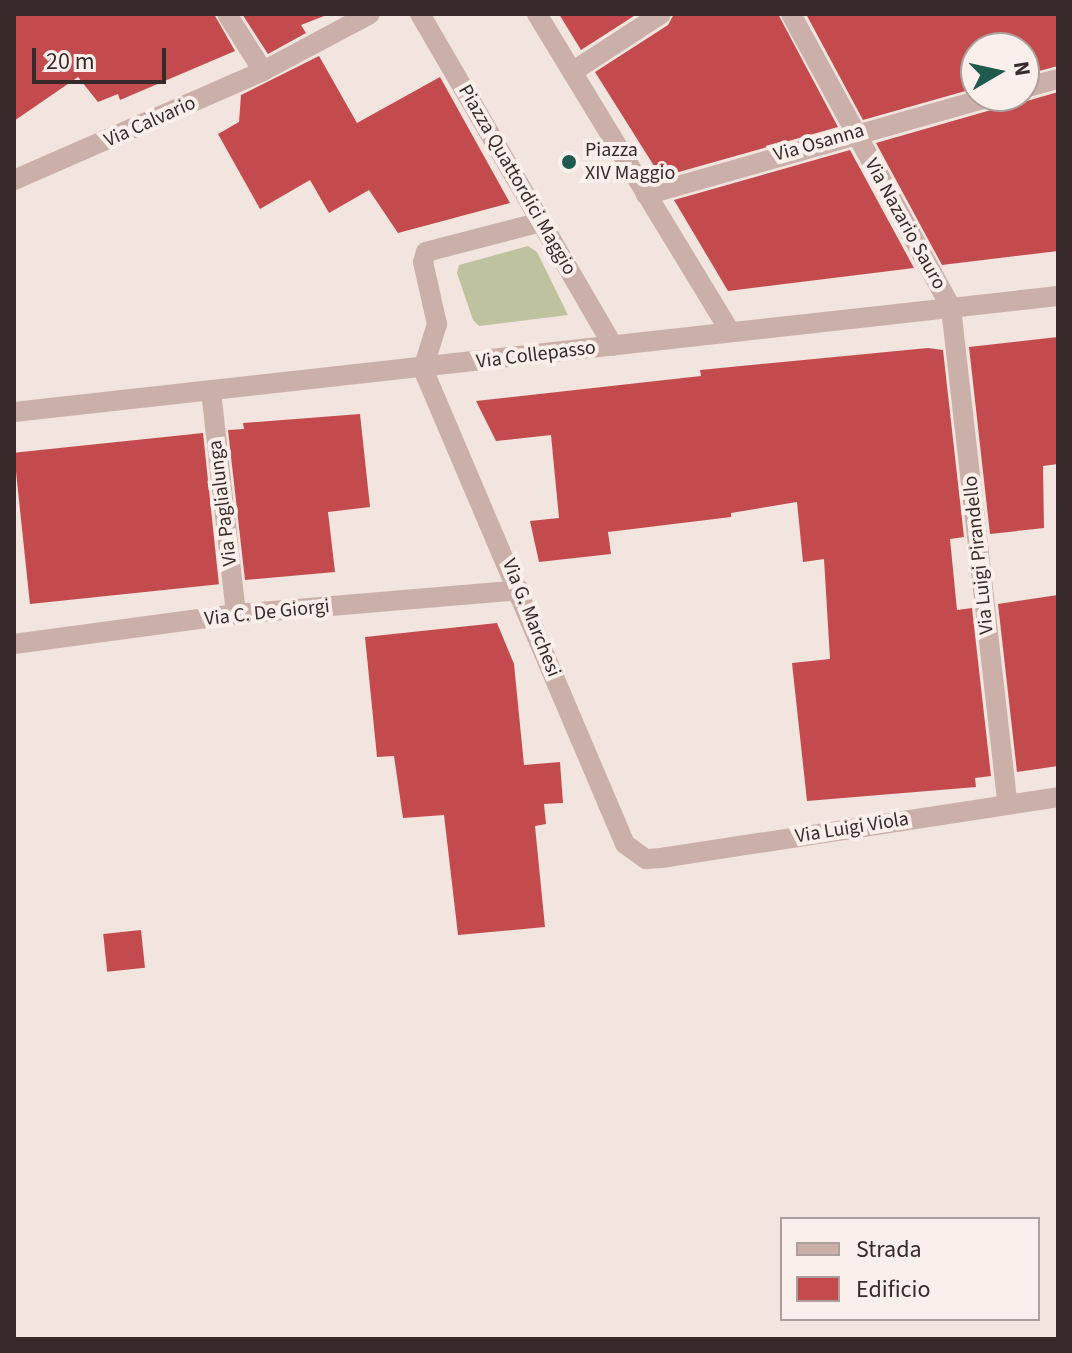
<!DOCTYPE html>
<html>
<head>
<meta charset="utf-8">
<style>
  body { margin:0 }
  #map { position:relative; width:1072px; height:1353px; overflow:hidden; background:#f2e4de; font-family:"Source Sans 3",sans-serif }
  div>[style] { position:absolute }
  .green>* { inset:0; background:#bfc29e }
  .building>* { inset:0; background:#c44b4d; transform-origin:0 0 }
  .minor>* { height:20px; margin:-10px; padding:0 10px; transform-origin:10px; border-radius:10px; background:#cbb0aa }
  .dots>* { width:22px; height:22px; translate:-50% -50%; box-sizing:border-box; border:4px solid #faefeb; border-radius:50% }
  span { translate:-50% -50%; white-space:nowrap; text-align:center; line-height:1.15; -webkit-text-stroke:8px #faefeb; paint-order:stroke }
  .street-label { font-size:20px; color:#382a2a }
  .poi-label { font-size:20px; color:#382a2a }
  .left { translate:0 -50%; text-align:left }
  .frame { position:absolute; inset:0; border:16px solid #382a2a; pointer-events:none }
  .legend { position:absolute; left:780px; top:1217px; width:260px; height:104px; box-sizing:border-box; background:#faefeb; border:2px solid #aca09e; margin:0; padding:10px 14px; list-style:none; font-size:24px; color:#382a2a }
  .legend li { display:flex; align-items:center; gap:16px; height:40px }
  .legend b { width:40px; border:2px solid #aca09e }
  .north { position:absolute; left:960px; top:32px; width:80px; height:80px; box-sizing:border-box; background:#faefeb; border:2px solid #aca09e; border-radius:50%; rotate:81deg; font-size:22px; font-weight:700; line-height:32px; text-align:center; color:#382a2a }
  .north::after { content:''; display:block; margin:auto; width:28px; height:36px; background:#1f5a4e; clip-path:polygon(50% 0,100% 100%,50% 72%,0 100%) }
  .scale { position:absolute; left:32px; top:48px; width:134px; height:36px; box-sizing:border-box; border:4px solid #382a2a; border-top:0; padding-left:10px; font-size:24px; line-height:28px; white-space:nowrap; color:#382a2a; -webkit-text-stroke:6px #faefeb; paint-order:stroke }
</style>
</head>
<body>
<div id="map">
  <div class="green">
    <div style="clip-path:polygon(528px 246px,537px 252px,568px 315px,479px 326px,473px 320px,457px 273px,459px 265px)"></div>
  </div>
  <div class="building">
    <div style="clip-path:polygon(14px 14px,214px 14px,235px 51px,120px 100px,118px 94px,98px 102px,78px 77px,14px 121px)"></div>
    <div style="clip-path:polygon(242px 14px,323px 14px,324px 16px,301px 25px,306px 33px,268px 54px)"></div>
    <div style="clip-path:polygon(559px 14px,637px 14px,581px 50px)"></div>
    <div style="clip-path:polygon(674px 14px,778px 14px,838px 127px,661px 177px,595px 72px,668px 25px)"></div>
    <div style="clip-path:polygon(806px 14px,1058px 14px,1058px 66px,1024px 75px,1024px 48px,976px 48px,976px 88px,863px 120px)"></div>
    <div style="clip-path:polygon(319px 56px,357px 123px,440px 77px,510px 203px,398px 233px,369px 190px,329px 213px,310px 180px,260px 209px,218px 134px,239px 122px,241px 95px)"></div>
    <div style="clip-path:polygon(1058px 92px,1058px 251px,942px 265px,876px 143px,998px 108px,1007px 96px,1027px 101px)"></div>
    <div style="clip-path:polygon(850px 150px,914px 268px,728px 291px,674px 200px)"></div>
    <div style="clip-path:polygon(1058px 337px,1058px 464px,1043px 466px,1044px 528px,990px 534px,969px 347px)"></div>
    <div style="clip-path:polygon(928px 348px,943px 350px,964px 537px,950px 539px,957px 610px,972px 608px,991px 776px,975px 778px,976px 787px,807px 801px,792px 663px,830px 659px,824px 559px,803px 562px,797px 502px,731px 513px,731px 517px,608px 532px,611px 554px,539px 562px,530px 521px,559px 518px,551px 435px,496px 441px,476px 401px,701px 376px,700px 370px)"></div>
    <div style="clip-path:polygon(360px 414px,370px 507px,328px 512px,335px 572px,245px 580px,228px 430px,244px 429px,243px 423px)"></div>
    <div style="left:203px;top:433px;width:152px;height:190px;rotate:84deg"></div>
    <div style="clip-path:polygon(1058px 595px,1058px 766px,1017px 772px,998px 604px)"></div>
    <div style="clip-path:polygon(497px 623px,514px 664px,524px 765px,560px 762px,563px 803px,544px 804px,546px 824px,535px 826px,545px 927px,458px 935px,444px 815px,403px 818px,394px 756px,377px 757px,365px 637px)"></div>
    <div style="left:141px;top:930px;width:38px;height:38px;rotate:84deg"></div>
  </div>
  <div class="minor">
    <div style="left:227px;top:14px;width:67px;rotate:57.7deg"></div>
    <div style="left:420px;top:14px;width:384px;rotate:59.8deg"></div>
    <div style="left:537px;top:14px;width:372px;rotate:58.7deg"></div>
    <div style="left:791px;top:14px;width:335px;rotate:61.4deg"></div>
    <div style="left:951px;top:308px;width:498px;rotate:83.5deg"></div>
    <div style="left:572px;top:72px;width:106px;rotate:-33.1deg"></div>
    <div style="left:1024px;top:88px;width:35px;rotate:-15deg"></div>
    <div style="left:14px;top:180px;width:272px;rotate:-23.6deg"></div>
    <div style="left:263px;top:71px;width:121px;rotate:-28deg"></div>
    <div style="left:646px;top:195px;width:362px;rotate:-15.9deg"></div>
    <div style="left:541px;top:222px;width:119px;rotate:165.4deg"></div>
    <div style="left:426px;top:252px;width:10px;rotate:107deg"></div>
    <div style="left:423px;top:262px;width:64px;rotate:77.3deg"></div>
    <div style="left:437px;top:324px;width:47px;rotate:107.3deg"></div>
    <div style="left:423px;top:369px;width:516px;rotate:66.96deg"></div>
    <div style="left:625px;top:844px;width:26px;rotate:36deg"></div>
    <div style="left:646px;top:859px;width:15px;rotate:-4deg"></div>
    <div style="left:661px;top:858px;width:402px;rotate:-8.7deg"></div>
    <div style="left:211px;top:391px;width:224px;rotate:83.6deg"></div>
    <div style="left:14px;top:412px;width:1050px;rotate:-6.34deg"></div>
    <div style="left:14px;top:644px;width:224px;rotate:-7.7deg"></div>
    <div style="left:236px;top:614px;width:285px;rotate:-4.8deg"></div>
  </div>
  <div class="dots">
    <div style="left:569px;top:162px;background:#1f5a4e"></div>
  </div>
  <div class="street-label">
    <span style="left:150px;top:122px;rotate:-24deg">Via Calvario</span>
    <span style="left:819px;top:143px;rotate:-16deg">Via Osanna</span>
    <span style="left:517px;top:180px;rotate:60deg">Piazza Quattordici Maggio</span>
    <span style="left:905px;top:224px;rotate:61deg">Via Nazario Sauro</span>
    <span style="left:536px;top:355px;rotate:-7deg">Via Collepasso</span>
    <span style="left:223px;top:503px;rotate:-97deg">Via Paglialunga</span>
    <span style="left:979px;top:555px;rotate:-96deg">Via Luigi Pirandello</span>
    <span style="left:267px;top:613px;rotate:-6deg">Via C. De Giorgi</span>
    <span style="left:531px;top:618px;rotate:68deg">Via G. Marchesi</span>
    <span style="left:852px;top:828px;rotate:-9deg">Via Luigi Viola</span>
  </div>
  <div class="poi-label">
    <span class="left" style="left:585px;top:162px">Piazza<br>XIV Maggio</span>
  </div>
  <div class="frame"></div>
  <ul class="legend">
  <li><b style="height:10px;background:#cbb0aa"></b>Strada</li>
  <li><b style="height:22px;background:#c44b4d"></b>Edificio</li>
  </ul>
  <div class="north">N</div>
  <div class="scale">20 m</div>
</div>
</body>
</html>
